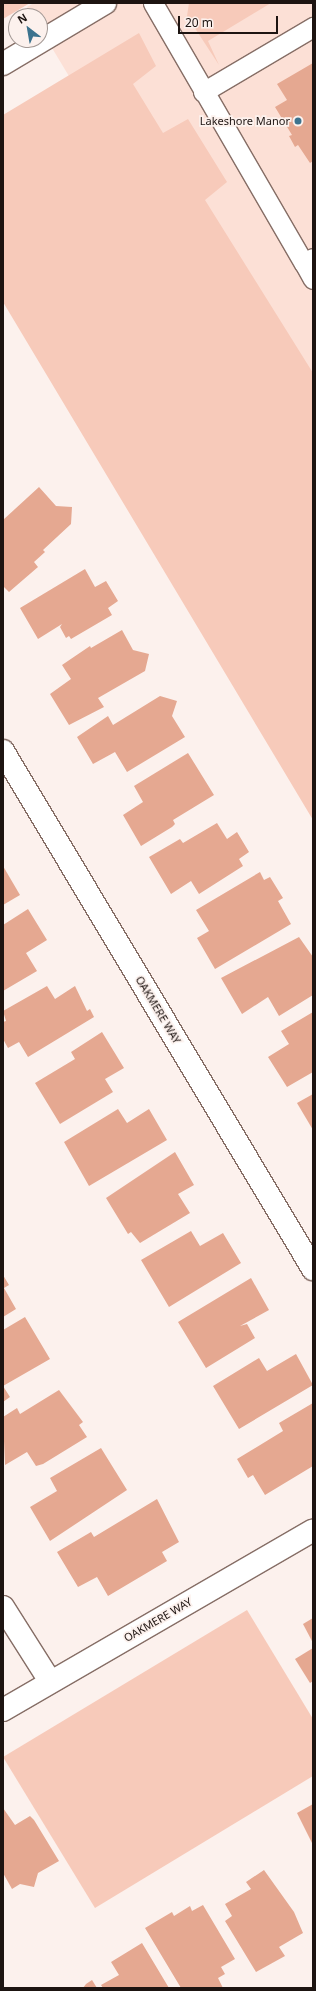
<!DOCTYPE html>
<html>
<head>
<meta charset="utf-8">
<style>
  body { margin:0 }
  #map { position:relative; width:316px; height:1991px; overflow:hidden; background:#fcf1ed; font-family:"Noto Sans",sans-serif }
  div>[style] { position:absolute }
  .built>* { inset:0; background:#fce0d6 }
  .green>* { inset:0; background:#f7caba }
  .building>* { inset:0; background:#e5a891 }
  .roads { filter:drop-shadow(1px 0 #866e66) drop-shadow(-1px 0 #866e66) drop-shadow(0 1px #866e66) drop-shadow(0 -1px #866e66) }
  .service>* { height:19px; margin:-9.5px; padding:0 9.5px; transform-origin:9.5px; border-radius:9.5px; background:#fff }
  .minor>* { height:22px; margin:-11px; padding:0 11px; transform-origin:11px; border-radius:11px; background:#fff }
  .tertiary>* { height:22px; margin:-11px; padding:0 11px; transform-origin:11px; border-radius:11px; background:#fff }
  .dots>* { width:11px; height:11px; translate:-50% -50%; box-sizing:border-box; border:2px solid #fcf1ed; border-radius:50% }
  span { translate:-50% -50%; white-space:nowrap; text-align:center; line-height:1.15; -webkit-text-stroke:3.5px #fcf1ed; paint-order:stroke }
  .poi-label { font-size:11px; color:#1d1411 }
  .right { translate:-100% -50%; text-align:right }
  .street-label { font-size:11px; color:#1d1411 }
  .frame { position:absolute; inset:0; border:4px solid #1d1411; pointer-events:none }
  .north { position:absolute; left:8px; top:8px; width:40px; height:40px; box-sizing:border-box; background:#fcf1ed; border:1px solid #a39995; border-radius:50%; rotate:329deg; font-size:11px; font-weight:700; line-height:16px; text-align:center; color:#1d1411 }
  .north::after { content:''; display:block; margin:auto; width:14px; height:18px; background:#3c738e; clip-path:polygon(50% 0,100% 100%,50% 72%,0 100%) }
  .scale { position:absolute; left:178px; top:16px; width:100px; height:18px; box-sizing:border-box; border:2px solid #1d1411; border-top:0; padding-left:5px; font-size:12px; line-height:14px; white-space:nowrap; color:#1d1411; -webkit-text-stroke:3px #fcf1ed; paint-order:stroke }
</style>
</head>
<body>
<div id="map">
  <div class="built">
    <div style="clip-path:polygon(34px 3px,313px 3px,313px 482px,40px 28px,40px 16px,33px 16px,27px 7px)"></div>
  </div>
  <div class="green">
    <div style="clip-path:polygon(3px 3px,30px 3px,3px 19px)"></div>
    <div style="clip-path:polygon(189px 3px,271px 3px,208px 41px,219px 65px,187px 16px)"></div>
    <div style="clip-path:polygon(139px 33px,156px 66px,133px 84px,163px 133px,188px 119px,227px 182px,205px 200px,313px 373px,313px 820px,3px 302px,3px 115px)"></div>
    <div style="clip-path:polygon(247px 1610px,313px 1719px,313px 1776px,95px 1908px,3px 1757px)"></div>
  </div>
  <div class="building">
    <div style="clip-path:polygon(313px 63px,313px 161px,310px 163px,298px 145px,295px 147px,289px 136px,292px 135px,275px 107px,287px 100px,277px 84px)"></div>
    <div style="clip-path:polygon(39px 487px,56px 506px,72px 507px,71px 524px,43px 550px,45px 552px,34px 562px,38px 567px,9px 592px,3px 586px,3px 520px)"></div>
    <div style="clip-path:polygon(85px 569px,95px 587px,106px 581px,118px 601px,108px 608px,112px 615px,71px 639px,69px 636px,66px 638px,60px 627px,62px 624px,38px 639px,20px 608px)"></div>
    <div style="clip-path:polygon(122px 630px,133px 650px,149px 654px,145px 671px,98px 698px,104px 707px,69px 725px,50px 694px,71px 679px,62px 665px,90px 646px,91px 648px)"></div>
    <div style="clip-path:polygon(160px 696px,177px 701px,172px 716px,185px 737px,127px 772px,115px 752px,93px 764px,77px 737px,108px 716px,113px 725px)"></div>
    <div style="clip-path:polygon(188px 753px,214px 795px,173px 820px,175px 824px,172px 827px,141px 846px,123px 815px,143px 802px,134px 786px)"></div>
    <div style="clip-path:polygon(217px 823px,227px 839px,237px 832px,249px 852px,239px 859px,243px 866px,199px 894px,191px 881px,171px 894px,149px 857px,180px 839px,183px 843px)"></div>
    <div style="clip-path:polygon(3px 866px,20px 895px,3px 905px)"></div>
    <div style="clip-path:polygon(260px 872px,264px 880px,270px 877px,283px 898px,278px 901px,291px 924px,215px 969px,197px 938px,209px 931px,196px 910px)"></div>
    <div style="clip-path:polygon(28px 909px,47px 940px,26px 953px,37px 971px,3px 991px,3px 925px)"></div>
    <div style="clip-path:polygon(299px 937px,313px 957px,313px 995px,279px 1016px,268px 997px,242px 1014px,221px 978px)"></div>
    <div style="clip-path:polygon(47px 986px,55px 999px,75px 986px,87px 1011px,90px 1009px,94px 1017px,28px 1057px,19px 1042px,8px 1048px,3px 1039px,3px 1022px,6px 1021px,3px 1011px)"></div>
    <div style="clip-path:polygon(313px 1012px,313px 1072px,287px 1087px,268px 1057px,289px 1044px,281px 1031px)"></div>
    <div style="clip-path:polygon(102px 1032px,124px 1068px,105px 1079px,113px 1092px,60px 1124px,35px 1083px,75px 1059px,71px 1052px)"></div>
    <div style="clip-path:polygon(313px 1094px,313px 1130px,297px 1103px)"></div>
    <div style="clip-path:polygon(118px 1109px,127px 1123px,149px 1109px,167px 1140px,89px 1186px,64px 1142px)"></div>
    <div style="clip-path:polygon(175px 1152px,194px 1185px,178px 1194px,190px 1213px,140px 1243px,131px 1232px,128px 1234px,106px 1198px)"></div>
    <div style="clip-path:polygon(191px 1231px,200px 1246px,223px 1233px,241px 1263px,169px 1307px,141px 1260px)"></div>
    <div style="clip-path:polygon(3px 1275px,9px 1285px,4px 1288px,16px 1309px,3px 1317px)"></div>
    <div style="clip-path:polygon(251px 1278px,269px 1310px,240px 1326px,247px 1324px,255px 1338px,206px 1368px,178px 1322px)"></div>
    <div style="clip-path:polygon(25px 1317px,50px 1359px,3px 1386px,10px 1397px,3px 1402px,3px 1330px)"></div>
    <div style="clip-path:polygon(296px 1354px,313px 1385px,239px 1429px,213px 1386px,259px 1358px,267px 1371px)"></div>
    <div style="clip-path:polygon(59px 1390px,83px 1422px,79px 1425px,87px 1437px,43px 1464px,36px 1466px,27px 1452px,5px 1465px,3px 1417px,17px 1408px,20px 1414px)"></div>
    <div style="clip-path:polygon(313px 1403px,313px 1466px,265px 1495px,253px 1475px,248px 1478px,237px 1459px,283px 1431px,279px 1423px)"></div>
    <div style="clip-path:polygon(101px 1448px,127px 1490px,50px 1541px,30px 1507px,57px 1491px,50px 1478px)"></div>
    <div style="clip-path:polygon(157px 1499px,179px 1542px,162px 1552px,167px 1561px,108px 1596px,97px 1577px,78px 1587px,57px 1552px,91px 1532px,94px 1537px)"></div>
    <div style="clip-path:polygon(313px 1618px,313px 1643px,303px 1624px)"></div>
    <div style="clip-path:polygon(313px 1648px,313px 1681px,310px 1683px,295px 1659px)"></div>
    <div style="clip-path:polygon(313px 1804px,313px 1845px,297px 1813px)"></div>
    <div style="clip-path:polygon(3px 1808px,15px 1825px,30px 1816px,34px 1820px,59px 1861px,38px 1873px,34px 1887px,20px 1884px,12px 1889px,3px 1873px)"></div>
    <div style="clip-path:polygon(264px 1870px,294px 1912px,303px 1933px,279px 1947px,285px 1956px,256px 1972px,225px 1921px,232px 1916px,225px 1904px,251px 1889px,246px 1882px)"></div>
    <div style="clip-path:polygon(203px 1905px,235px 1959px,221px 1967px,225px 1974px,218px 1978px,223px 1988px,181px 1988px,145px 1928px,172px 1912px,174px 1916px,190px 1906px,192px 1911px)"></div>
    <div style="clip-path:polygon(142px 1943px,169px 1988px,103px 1988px,101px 1985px,119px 1975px,111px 1962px)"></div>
    <div style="clip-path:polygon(92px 1980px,97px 1988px,83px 1988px,86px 1984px)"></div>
  </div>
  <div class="roads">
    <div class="service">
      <div style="left:153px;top:3px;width:301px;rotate:59.9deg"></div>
      <div style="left:304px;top:263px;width:10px;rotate:-29deg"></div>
      <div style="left:203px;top:92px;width:128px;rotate:-30.6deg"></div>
      <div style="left:304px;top:263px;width:18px;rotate:61deg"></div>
    </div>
    <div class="minor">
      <div style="left:3px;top:751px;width:604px;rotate:59.1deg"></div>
      <div style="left:3px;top:1607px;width:88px;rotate:57.6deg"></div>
      <div style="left:3px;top:1710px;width:358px;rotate:-30.1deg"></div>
    </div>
    <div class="tertiary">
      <div style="left:3px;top:64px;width:119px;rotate:-30.9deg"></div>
    </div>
  </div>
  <div class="dots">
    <div style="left:298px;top:121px;background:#3c738e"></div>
  </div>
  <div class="poi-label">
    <span class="right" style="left:290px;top:121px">Lakeshore Manor</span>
  </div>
  <div class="street-label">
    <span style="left:158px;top:1010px;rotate:59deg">OAKMERE WAY</span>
    <span style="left:158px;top:1620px;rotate:-30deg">OAKMERE WAY</span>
  </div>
  <div class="frame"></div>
  <div class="north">N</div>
  <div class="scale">20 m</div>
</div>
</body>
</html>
